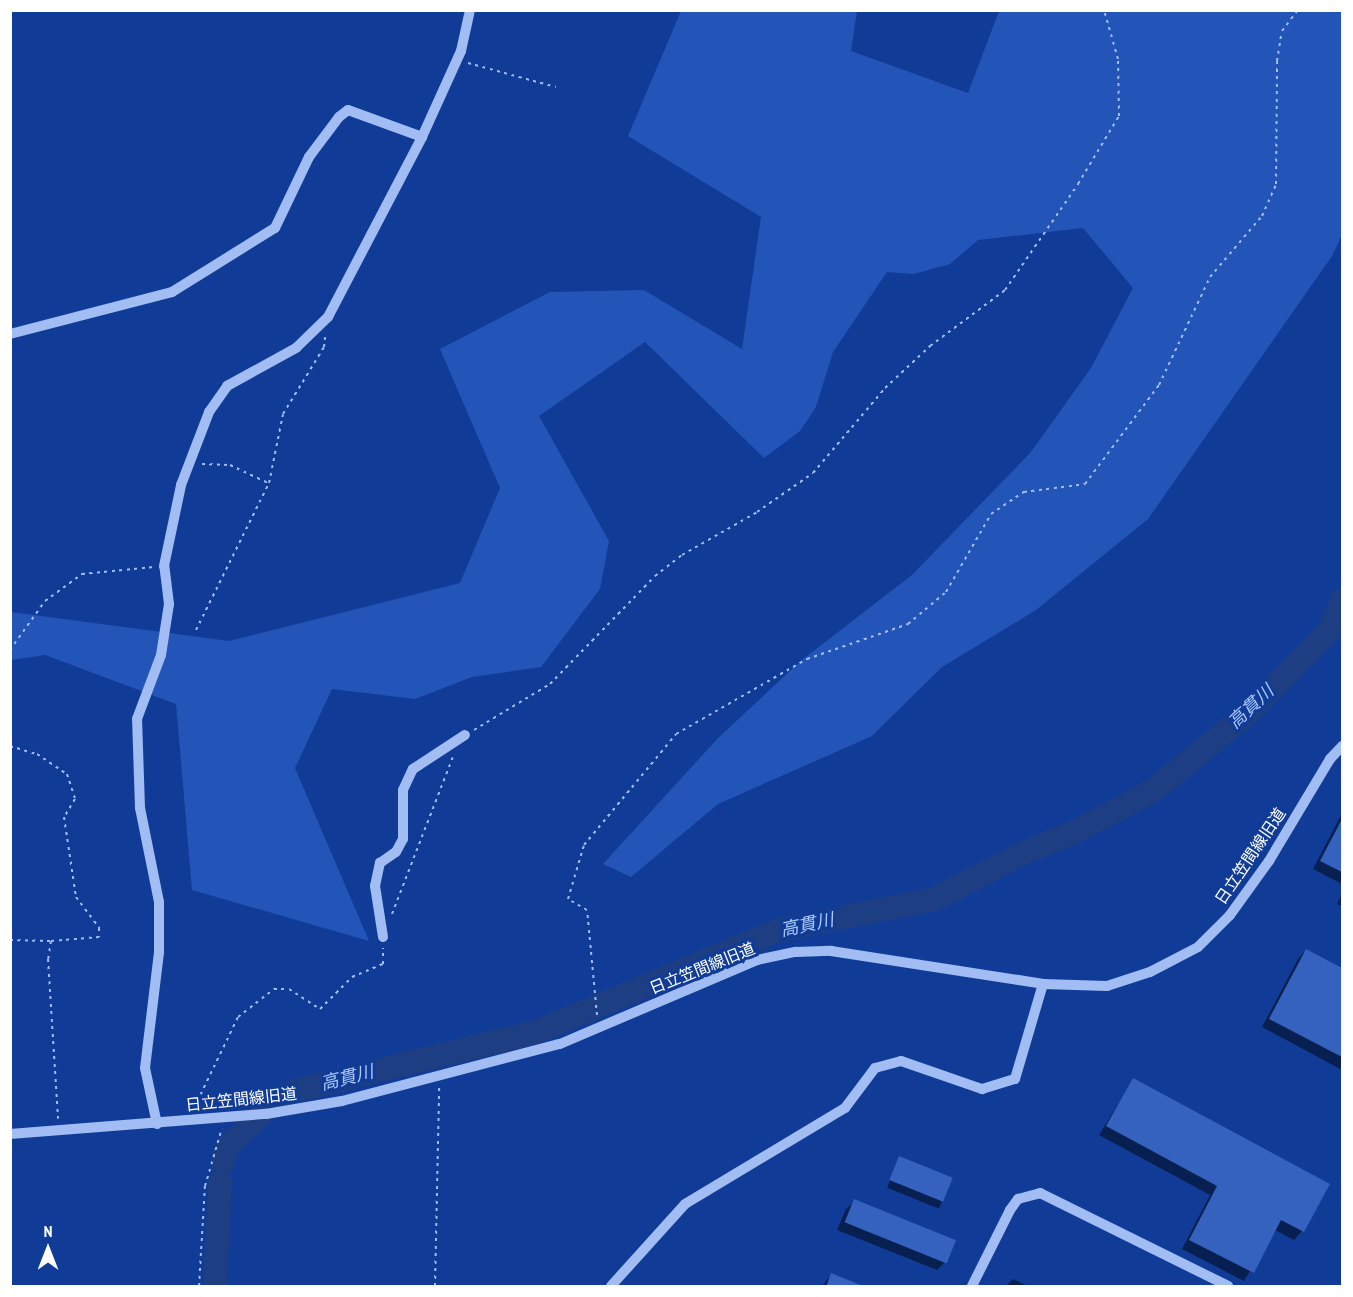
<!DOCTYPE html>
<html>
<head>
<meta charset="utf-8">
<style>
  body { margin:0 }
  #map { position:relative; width:1353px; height:1297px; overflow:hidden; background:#103c98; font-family:"PT Sans Narrow","Noto Sans JP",sans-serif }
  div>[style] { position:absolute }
  .green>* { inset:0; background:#2354b7 }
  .shadow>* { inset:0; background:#0007; transform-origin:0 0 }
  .river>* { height:24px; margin:-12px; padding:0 12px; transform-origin:12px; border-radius:12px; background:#1e3e83 }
  .building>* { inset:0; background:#3462be; transform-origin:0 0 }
  .path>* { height:2px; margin-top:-1px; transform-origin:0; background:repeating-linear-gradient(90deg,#a1bdf4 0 3px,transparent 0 7.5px) }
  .minor>* { height:10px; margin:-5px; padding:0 5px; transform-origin:5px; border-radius:5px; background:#a1bdf4 }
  span { translate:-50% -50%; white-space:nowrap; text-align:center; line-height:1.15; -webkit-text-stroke:6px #103c98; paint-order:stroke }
  .street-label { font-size:16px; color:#fff }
  .water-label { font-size:18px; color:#adc8fb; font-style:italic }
  .frame { position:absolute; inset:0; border:12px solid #fff; pointer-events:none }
  .north { position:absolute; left:18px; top:1219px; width:60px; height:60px; -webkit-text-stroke:4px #103c98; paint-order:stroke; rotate:0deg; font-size:16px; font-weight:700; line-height:24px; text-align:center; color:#fff }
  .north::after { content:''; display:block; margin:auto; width:21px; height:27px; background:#fff; clip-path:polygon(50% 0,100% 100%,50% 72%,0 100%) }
</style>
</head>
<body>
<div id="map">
  <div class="green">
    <div style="clip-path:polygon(681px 11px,857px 11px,851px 51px,968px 93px,999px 11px,1342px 11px,1342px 235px,1332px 256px,1148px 519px,1036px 610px,942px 667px,872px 736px,718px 804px,631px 877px,603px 864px,718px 738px,803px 659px,912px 575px,1031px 452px,1091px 368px,1133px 288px,1083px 228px,978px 240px,950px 264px,914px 274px,887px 272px,833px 352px,816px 407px,800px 431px,764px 458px,645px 342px,539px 416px,609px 541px,600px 589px,541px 667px,472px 677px,415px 699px,332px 689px,295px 768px,369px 941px,192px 890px,176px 704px,45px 655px,11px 660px,11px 612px,229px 641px,460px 583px,500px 488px,440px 349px,550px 292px,644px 290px,742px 349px,761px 217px,628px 136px)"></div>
  </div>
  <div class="shadow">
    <div style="clip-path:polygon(1342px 813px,1342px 884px,1313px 869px)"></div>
    <div style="clip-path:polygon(1342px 894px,1342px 906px,1337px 904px)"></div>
    <div style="clip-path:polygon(1306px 950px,1342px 969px,1342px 1070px,1262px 1027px,1298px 959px)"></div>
    <div style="clip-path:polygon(1133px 1080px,1328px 1184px,1302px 1231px,1294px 1240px,1275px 1230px,1244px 1281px,1182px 1249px,1210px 1195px,1099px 1135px)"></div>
    <div style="left:899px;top:1158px;width:56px;height:32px;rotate:22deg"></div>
    <div style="clip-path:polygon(855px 1201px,945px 1262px,937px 1270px,837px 1230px,846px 1209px)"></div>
    <div style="clip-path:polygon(831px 1275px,860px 1286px,822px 1286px)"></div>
    <div style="clip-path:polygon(1013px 1279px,1028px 1286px,1006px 1286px)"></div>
  </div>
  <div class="river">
    <div style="left:223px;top:1163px;width:16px;rotate:-76deg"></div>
    <div style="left:227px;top:1147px;width:72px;rotate:-43.9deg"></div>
    <div style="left:279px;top:1097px;width:16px;rotate:-22deg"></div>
    <div style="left:294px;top:1091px;width:249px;rotate:-13.7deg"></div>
    <div style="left:536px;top:1032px;width:264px;rotate:-22.8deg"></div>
    <div style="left:779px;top:930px;width:159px;rotate:-11.2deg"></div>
    <div style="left:935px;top:899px;width:97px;rotate:-27.6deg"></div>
    <div style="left:1021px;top:854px;width:58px;rotate:-22.2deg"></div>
    <div style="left:1075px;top:832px;width:89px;rotate:-28deg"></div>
    <div style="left:1154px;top:790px;width:120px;rotate:-39.3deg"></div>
    <div style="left:1247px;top:714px;width:118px;rotate:-45.3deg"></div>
    <div style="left:1330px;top:630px;width:32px;rotate:-68deg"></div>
    <div style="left:215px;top:1286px;width:104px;rotate:-87.2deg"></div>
  </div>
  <div class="building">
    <div style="clip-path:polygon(1342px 819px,1342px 872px,1320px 861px)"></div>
    <div style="clip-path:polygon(1306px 949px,1342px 968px,1342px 1057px,1269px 1019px)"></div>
    <div style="clip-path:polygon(1133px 1078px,1330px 1184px,1304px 1232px,1281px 1220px,1254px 1273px,1189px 1240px,1217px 1186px,1106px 1126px)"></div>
    <div style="left:899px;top:1156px;width:58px;height:26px;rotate:22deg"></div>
    <div style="left:854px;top:1199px;width:110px;height:25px;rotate:22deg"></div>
    <div style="clip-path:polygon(831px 1273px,863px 1286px,863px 1287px,826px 1287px)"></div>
  </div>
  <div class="path">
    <div style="left:468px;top:63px;width:91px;rotate:15.3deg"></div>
    <div style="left:202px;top:464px;width:28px;rotate:2deg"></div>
    <div style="left:230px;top:465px;width:42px;rotate:25.3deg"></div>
    <div style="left:196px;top:630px;width:164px;rotate:-63.6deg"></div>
    <div style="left:269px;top:483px;width:70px;rotate:-78.5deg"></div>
    <div style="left:283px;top:414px;width:79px;rotate:-58.5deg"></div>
    <div style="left:324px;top:347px;width:10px;rotate:-84deg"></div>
    <div style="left:10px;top:650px;width:60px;rotate:-54.5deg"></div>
    <div style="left:45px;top:601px;width:46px;rotate:-36.1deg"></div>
    <div style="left:82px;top:574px;width:72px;rotate:-5.6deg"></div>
    <div style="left:474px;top:730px;width:89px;rotate:-31.2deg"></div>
    <div style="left:550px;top:684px;width:151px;rotate:-45.8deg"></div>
    <div style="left:655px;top:576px;width:34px;rotate:-38deg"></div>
    <div style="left:682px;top:555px;width:86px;rotate:-29.8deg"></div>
    <div style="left:757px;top:512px;width:68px;rotate:-34.9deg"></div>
    <div style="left:813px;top:473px;width:111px;rotate:-49.7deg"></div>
    <div style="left:885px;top:388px;width:62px;rotate:-43deg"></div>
    <div style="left:930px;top:346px;width:94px;rotate:-36.7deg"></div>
    <div style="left:1005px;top:290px;width:129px;rotate:-55.4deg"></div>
    <div style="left:1078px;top:184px;width:79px;rotate:-58.9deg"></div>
    <div style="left:1119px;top:116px;width:57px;rotate:-91deg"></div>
    <div style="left:1118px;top:59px;width:51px;rotate:-105.9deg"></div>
    <div style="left:10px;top:746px;width:28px;rotate:17deg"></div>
    <div style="left:37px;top:754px;width:36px;rotate:34deg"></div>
    <div style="left:67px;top:774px;width:26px;rotate:72deg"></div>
    <div style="left:75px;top:799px;width:21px;rotate:121deg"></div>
    <div style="left:64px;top:817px;width:81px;rotate:81.5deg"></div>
    <div style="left:76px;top:897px;width:39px;rotate:53deg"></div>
    <div style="left:99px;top:928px;width:9px;rotate:90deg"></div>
    <div style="left:99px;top:937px;width:48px;rotate:175.2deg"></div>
    <div style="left:51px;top:941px;width:18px;rotate:99deg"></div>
    <div style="left:48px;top:959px;width:160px;rotate:86.4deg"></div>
    <div style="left:392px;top:914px;width:168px;rotate:-68.8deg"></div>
    <div style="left:10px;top:940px;width:40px;rotate:1.4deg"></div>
    <div style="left:597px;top:1015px;width:105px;rotate:-95.4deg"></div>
    <div style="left:587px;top:910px;width:22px;rotate:-150deg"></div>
    <div style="left:568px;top:899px;width:56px;rotate:-73.5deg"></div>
    <div style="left:584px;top:845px;width:144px;rotate:-50.3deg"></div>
    <div style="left:676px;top:734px;width:151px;rotate:-29.8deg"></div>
    <div style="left:807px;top:659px;width:107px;rotate:-19.1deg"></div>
    <div style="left:908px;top:624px;width:50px;rotate:-40.1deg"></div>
    <div style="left:946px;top:592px;width:90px;rotate:-60deg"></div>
    <div style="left:991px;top:514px;width:40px;rotate:-34deg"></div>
    <div style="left:1024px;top:492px;width:62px;rotate:-7.5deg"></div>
    <div style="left:1085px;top:484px;width:124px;rotate:-53.2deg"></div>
    <div style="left:1159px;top:385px;width:119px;rotate:-64.7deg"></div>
    <div style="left:1210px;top:277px;width:80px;rotate:-49.6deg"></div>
    <div style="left:1262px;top:216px;width:35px;rotate:-66deg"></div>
    <div style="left:1276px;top:184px;width:123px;rotate:-89.5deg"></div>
    <div style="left:1277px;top:61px;width:30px;rotate:-81deg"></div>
    <div style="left:1282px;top:31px;width:26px;rotate:-53deg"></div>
    <div style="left:194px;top:1108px;width:101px;rotate:-64.2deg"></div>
    <div style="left:238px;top:1017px;width:46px;rotate:-37.9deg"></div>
    <div style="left:274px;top:989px;width:15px"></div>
    <div style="left:289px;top:989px;width:37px;rotate:33deg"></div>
    <div style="left:320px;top:1009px;width:45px;rotate:-45deg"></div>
    <div style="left:352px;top:977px;width:34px;rotate:-23deg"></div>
    <div style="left:383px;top:964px;width:16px;rotate:-90deg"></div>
    <div style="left:199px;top:1286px;width:100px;rotate:-86.6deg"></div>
    <div style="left:205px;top:1186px;width:60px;rotate:-73.7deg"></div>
    <div style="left:435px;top:1286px;width:198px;rotate:-88.8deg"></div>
  </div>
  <div class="minor">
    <div style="left:10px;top:334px;width:167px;rotate:-14.5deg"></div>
    <div style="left:172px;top:292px;width:121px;rotate:-31.9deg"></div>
    <div style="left:275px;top:228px;width:79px;rotate:-64.4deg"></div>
    <div style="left:309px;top:157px;width:50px;rotate:-53.1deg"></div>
    <div style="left:339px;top:117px;width:11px;rotate:-38deg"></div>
    <div style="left:348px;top:110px;width:79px;rotate:20deg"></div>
    <div style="left:383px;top:937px;width:52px;rotate:-98.9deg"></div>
    <div style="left:375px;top:886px;width:24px;rotate:-78deg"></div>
    <div style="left:380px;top:863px;width:19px;rotate:-35deg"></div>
    <div style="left:396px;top:852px;width:15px;rotate:-62deg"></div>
    <div style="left:403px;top:839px;width:49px;rotate:-90deg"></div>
    <div style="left:403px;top:790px;width:23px;rotate:-65deg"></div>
    <div style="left:413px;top:769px;width:62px;rotate:-33.2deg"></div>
    <div style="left:157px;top:1124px;width:57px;rotate:-102.1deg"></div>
    <div style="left:145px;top:1068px;width:117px;rotate:-83.1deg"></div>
    <div style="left:159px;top:952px;width:50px;rotate:-90deg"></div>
    <div style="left:159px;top:902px;width:96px;rotate:-101.4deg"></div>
    <div style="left:140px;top:808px;width:89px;rotate:-91.9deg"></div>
    <div style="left:137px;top:719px;width:68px;rotate:-69.4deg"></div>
    <div style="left:161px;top:655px;width:52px;rotate:-81.1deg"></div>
    <div style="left:169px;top:604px;width:38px;rotate:-97deg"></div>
    <div style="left:164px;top:566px;width:83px;rotate:-78.1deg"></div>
    <div style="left:181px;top:485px;width:78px;rotate:-69deg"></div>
    <div style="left:209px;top:412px;width:32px;rotate:-55deg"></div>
    <div style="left:227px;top:386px;width:79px;rotate:-28.8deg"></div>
    <div style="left:296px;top:348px;width:45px;rotate:-44.1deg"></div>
    <div style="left:328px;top:317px;width:203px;rotate:-62.4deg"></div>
    <div style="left:422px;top:137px;width:94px;rotate:-65.6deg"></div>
    <div style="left:461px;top:51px;width:42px;rotate:-77.6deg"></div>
    <div style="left:10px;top:1134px;width:257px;rotate:-4.5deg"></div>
    <div style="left:266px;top:1114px;width:77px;rotate:-9.7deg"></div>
    <div style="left:342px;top:1101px;width:225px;rotate:-14.7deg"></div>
    <div style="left:560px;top:1044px;width:214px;rotate:-23.1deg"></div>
    <div style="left:757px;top:960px;width:40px;rotate:-12deg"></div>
    <div style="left:796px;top:952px;width:35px;rotate:-2deg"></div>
    <div style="left:831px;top:951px;width:215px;rotate:8.8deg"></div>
    <div style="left:1043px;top:984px;width:64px;rotate:1.8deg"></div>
    <div style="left:1107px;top:986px;width:45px;rotate:-18deg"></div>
    <div style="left:1150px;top:972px;width:54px;rotate:-27.5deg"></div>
    <div style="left:1198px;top:947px;width:45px;rotate:-45deg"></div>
    <div style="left:1230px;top:915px;width:67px;rotate:-54.2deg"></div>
    <div style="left:1269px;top:861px;width:119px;rotate:-59.1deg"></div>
    <div style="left:1330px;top:759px;width:18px;rotate:-47deg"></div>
    <div style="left:611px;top:1286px;width:110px;rotate:-47.9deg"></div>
    <div style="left:685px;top:1204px;width:187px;rotate:-31deg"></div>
    <div style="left:845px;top:1108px;width:50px;rotate:-53.1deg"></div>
    <div style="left:875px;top:1068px;width:27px;rotate:-15deg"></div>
    <div style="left:901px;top:1061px;width:86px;rotate:19.1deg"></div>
    <div style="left:982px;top:1089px;width:34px;rotate:-17deg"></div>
    <div style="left:1015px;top:1079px;width:99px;rotate:-73.6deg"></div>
    <div style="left:972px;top:1286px;width:85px;rotate:-63.4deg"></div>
    <div style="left:1010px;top:1210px;width:14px;rotate:-54deg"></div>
    <div style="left:1018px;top:1199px;width:23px;rotate:-15deg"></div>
    <div style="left:1040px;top:1193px;width:210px;rotate:26.3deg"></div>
  </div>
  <div class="street-label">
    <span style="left:1250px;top:856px;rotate:-56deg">日立笠間線旧道</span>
    <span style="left:702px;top:968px;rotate:-22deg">日立笠間線旧道</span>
    <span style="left:241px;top:1099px;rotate:-6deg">日立笠間線旧道</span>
  </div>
  <div class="water-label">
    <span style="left:1251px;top:707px;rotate:-43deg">高貫川</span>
    <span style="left:807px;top:925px;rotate:-12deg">高貫川</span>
    <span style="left:347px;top:1078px;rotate:-14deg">高貫川</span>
  </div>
  <div class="frame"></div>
  <div class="north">N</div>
</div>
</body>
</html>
